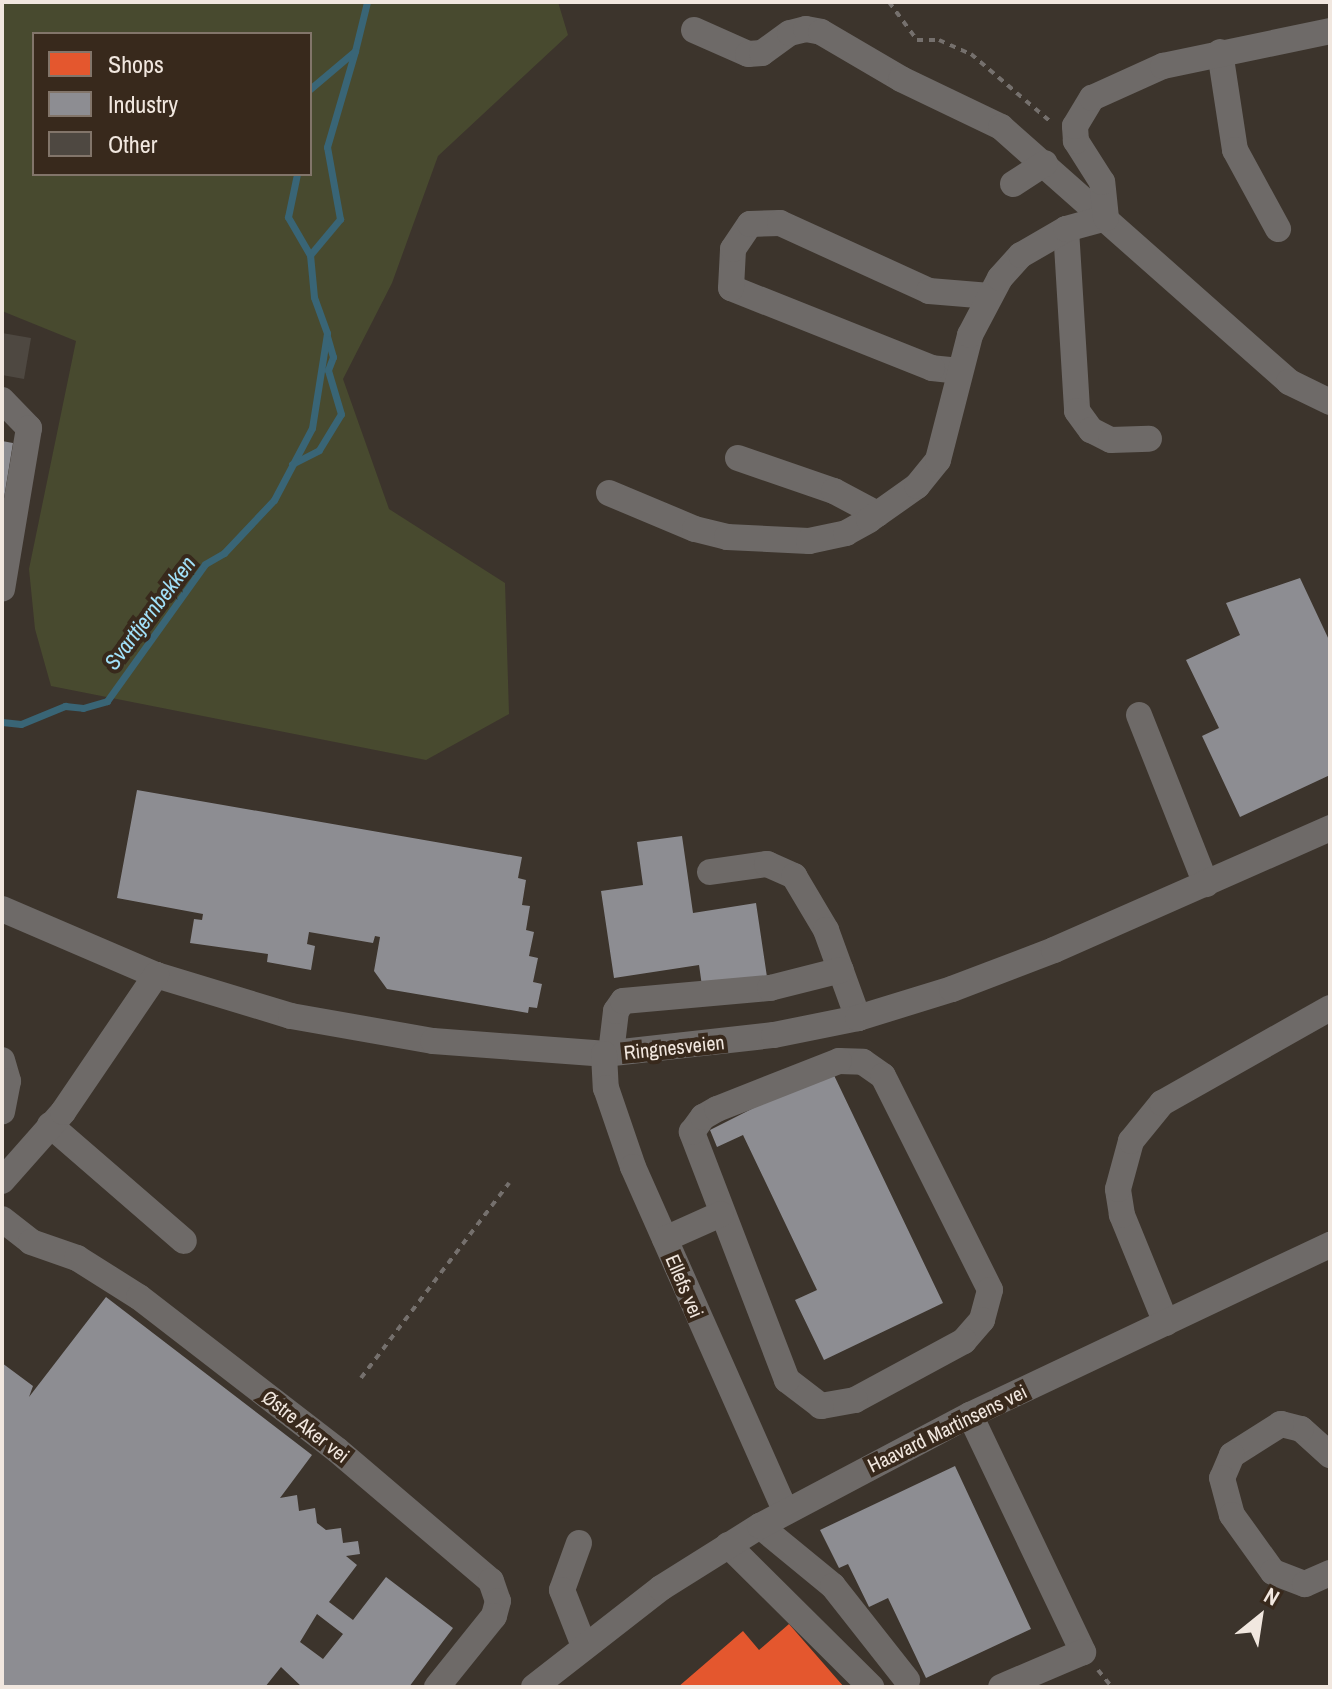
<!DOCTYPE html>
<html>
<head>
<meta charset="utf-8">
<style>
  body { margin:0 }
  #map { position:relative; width:1332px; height:1689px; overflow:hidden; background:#3c342c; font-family:"Archivo Narrow",sans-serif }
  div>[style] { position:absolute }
  .green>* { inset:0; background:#484a2f }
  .shops>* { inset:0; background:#e4572e }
  .industry>* { inset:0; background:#8d8d92 }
  .stream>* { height:7px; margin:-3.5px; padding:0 3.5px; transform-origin:3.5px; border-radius:3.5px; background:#396576 }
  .building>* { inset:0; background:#4e4841 }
  .path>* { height:4px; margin-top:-2px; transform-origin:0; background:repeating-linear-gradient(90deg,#75706d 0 6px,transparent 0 12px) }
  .minor>* { height:26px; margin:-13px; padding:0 13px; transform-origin:13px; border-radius:13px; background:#6e6a68 }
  span { translate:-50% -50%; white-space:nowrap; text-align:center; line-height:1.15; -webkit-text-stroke:8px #38291c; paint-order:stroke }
  .street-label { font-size:20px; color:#f1e7df }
  .water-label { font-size:22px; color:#a2e1fa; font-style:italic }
  .frame { position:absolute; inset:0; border:4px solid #f1e7df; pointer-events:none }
  .legend { position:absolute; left:32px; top:32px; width:280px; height:144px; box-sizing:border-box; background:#38291c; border:2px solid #82756a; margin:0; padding:10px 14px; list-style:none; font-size:24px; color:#f1e7df }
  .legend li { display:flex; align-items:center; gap:16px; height:40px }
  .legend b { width:40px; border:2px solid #82756a }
  .north { position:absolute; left:1220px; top:1577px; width:80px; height:80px; -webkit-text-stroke:6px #38291c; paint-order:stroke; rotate:30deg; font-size:22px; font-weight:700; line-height:32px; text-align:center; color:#f1e7df }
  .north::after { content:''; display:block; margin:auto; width:28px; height:36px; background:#f1e7df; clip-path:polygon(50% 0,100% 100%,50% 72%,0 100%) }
</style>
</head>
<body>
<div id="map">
  <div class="green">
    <div style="clip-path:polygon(evenodd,2px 2px,558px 2px,568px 35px,438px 156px,392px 283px,343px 379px,389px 509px,505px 583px,509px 714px,426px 760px,51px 686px,35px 629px,29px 569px,76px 341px,2px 311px,2px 2px,34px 34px,310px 34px,310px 174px,34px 174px,34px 34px)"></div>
  </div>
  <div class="shops">
    <div style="clip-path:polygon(789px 1624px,844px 1687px,678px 1687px,743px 1631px,759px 1650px)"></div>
  </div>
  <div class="industry">
    <div style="clip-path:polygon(2px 441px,13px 443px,4px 498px,2px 498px)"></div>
    <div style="clip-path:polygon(1300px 578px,1330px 642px,1330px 775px,1240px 817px,1202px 736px,1219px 728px,1186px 660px,1240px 635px,1226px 603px)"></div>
    <div style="clip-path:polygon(137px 790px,522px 857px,518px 878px,526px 880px,522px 905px,530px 906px,526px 930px,534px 932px,529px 956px,538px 958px,533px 982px,542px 984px,537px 1008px,529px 1007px,528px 1013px,387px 989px,374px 971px,380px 937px,375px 936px,373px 943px,309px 932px,307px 944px,315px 946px,311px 970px,267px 962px,268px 954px,190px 943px,194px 919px,202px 920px,203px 914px,117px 898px)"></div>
    <div style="clip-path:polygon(682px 836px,693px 913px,756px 903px,767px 977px,702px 986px,699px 965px,614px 978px,601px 891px,643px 885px,637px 842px)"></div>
    <div style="clip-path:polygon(831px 1069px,943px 1303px,824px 1360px,795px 1300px,817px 1290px,743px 1135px,717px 1147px,710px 1130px)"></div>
    <div style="clip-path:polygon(evenodd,106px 1297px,312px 1455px,280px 1498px,297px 1495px,299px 1511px,315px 1508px,317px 1523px,326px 1530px,341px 1528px,343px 1543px,358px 1541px,360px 1554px,346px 1556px,357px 1565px,329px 1602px,353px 1620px,386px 1577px,453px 1628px,409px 1687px,302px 1687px,281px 1667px,265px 1687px,2px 1687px,2px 1363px,33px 1386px,29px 1397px,106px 1297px,317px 1614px,343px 1634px,323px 1659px,300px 1642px,317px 1614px)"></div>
    <div style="clip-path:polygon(955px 1466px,1031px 1629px,926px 1678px,888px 1598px,869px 1607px,848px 1564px,839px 1568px,820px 1530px)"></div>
  </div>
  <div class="stream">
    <div style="left:310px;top:89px;width:59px;rotate:-40.2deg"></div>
    <div style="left:355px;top:51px;width:50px;rotate:-76.2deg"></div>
    <div style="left:310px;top:255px;width:47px;rotate:-50.2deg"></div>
    <div style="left:340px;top:219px;width:73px;rotate:-100.2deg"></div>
    <div style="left:327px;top:147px;width:100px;rotate:-73.7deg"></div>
    <div style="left:292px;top:464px;width:30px;rotate:-27deg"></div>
    <div style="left:319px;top:450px;width:42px;rotate:-58.6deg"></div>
    <div style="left:341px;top:414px;width:46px;rotate:-106.5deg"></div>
    <div style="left:328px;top:370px;width:14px;rotate:-69deg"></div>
    <div style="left:333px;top:357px;width:22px;rotate:-106deg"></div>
    <div style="left:2px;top:722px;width:19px;rotate:6deg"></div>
    <div style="left:21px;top:724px;width:48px;rotate:-22.2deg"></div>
    <div style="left:65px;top:706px;width:18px;rotate:6deg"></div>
    <div style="left:83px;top:708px;width:25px;rotate:-16deg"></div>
    <div style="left:107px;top:701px;width:168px;rotate:-54.4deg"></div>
    <div style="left:205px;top:564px;width:22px;rotate:-30deg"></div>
    <div style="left:224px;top:553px;width:73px;rotate:-46.7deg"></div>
    <div style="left:274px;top:500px;width:81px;rotate:-62.2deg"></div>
    <div style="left:312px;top:428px;width:96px;rotate:-81deg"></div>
    <div style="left:327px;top:333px;width:38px;rotate:-110deg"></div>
    <div style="left:314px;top:297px;width:42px;rotate:-95.4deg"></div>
    <div style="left:310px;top:255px;width:44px;rotate:-120.1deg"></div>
    <div style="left:288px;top:217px;width:44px;rotate:-78.2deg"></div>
  </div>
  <div class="building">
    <div style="clip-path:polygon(2px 333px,31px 338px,24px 379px,2px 375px)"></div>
  </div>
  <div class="path">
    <div style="left:889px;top:2px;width:47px;rotate:53.6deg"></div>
    <div style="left:917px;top:40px;width:22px"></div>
    <div style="left:939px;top:40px;width:35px;rotate:24deg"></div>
    <div style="left:971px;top:54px;width:105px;rotate:40.4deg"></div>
    <div style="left:361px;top:1378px;width:245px;rotate:-52.8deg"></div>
    <div style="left:1098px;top:1670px;width:22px;rotate:51deg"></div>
  </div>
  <div class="minor">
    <div style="left:694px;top:30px;width:59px;rotate:24deg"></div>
    <div style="left:748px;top:54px;width:14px;rotate:-4deg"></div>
    <div style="left:762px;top:53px;width:34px;rotate:-36deg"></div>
    <div style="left:790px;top:33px;width:16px;rotate:-14deg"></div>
    <div style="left:806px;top:29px;width:15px;rotate:11deg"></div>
    <div style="left:821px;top:32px;width:93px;rotate:30.4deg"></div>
    <div style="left:901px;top:79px;width:111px;rotate:25.6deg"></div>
    <div style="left:1001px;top:127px;width:385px;rotate:41.5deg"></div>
    <div style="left:1289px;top:382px;width:46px;rotate:26deg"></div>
    <div style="left:1220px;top:52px;width:99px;rotate:81.3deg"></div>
    <div style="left:1235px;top:150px;width:90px;rotate:61.4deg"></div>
    <div style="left:1013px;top:184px;width:38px;rotate:-33deg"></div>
    <div style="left:1066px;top:229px;width:182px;rotate:86.5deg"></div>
    <div style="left:1077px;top:411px;width:24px;rotate:54deg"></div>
    <div style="left:1091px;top:430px;width:22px;rotate:27deg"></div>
    <div style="left:1111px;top:440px;width:38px;rotate:-2deg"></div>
    <div style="left:960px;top:371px;width:28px;rotate:-174deg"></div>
    <div style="left:932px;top:368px;width:216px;rotate:-158.3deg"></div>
    <div style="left:731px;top:288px;width:39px;rotate:-87deg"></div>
    <div style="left:733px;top:249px;width:30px;rotate:-56deg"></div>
    <div style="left:750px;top:224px;width:30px;rotate:-2deg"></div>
    <div style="left:780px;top:223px;width:164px;rotate:24.5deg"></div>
    <div style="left:929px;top:291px;width:61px;rotate:4.7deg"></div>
    <div style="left:2px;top:400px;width:39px;rotate:46deg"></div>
    <div style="left:29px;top:428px;width:163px;rotate:99.5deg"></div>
    <div style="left:738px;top:458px;width:102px;rotate:19deg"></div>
    <div style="left:834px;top:491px;width:49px;rotate:28.1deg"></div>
    <div style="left:609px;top:493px;width:93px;rotate:22.7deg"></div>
    <div style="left:695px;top:529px;width:33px;rotate:14deg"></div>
    <div style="left:727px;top:537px;width:82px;rotate:2.8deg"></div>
    <div style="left:809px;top:541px;width:38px;rotate:-12deg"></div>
    <div style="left:846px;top:533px;width:26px;rotate:-29deg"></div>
    <div style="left:869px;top:520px;width:59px;rotate:-35.3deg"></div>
    <div style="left:917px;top:486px;width:33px;rotate:-51deg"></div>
    <div style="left:938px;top:460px;width:129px;rotate:-75.6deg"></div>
    <div style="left:970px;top:335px;width:64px;rotate:-62.2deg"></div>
    <div style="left:1000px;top:278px;width:31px;rotate:-48deg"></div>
    <div style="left:1021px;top:255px;width:52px;rotate:-30deg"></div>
    <div style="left:1066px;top:229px;width:41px;rotate:-15.4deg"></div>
    <div style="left:1106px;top:218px;width:36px;rotate:-96deg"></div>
    <div style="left:1102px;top:182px;width:49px;rotate:-122.4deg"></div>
    <div style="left:1076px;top:141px;width:15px;rotate:-94deg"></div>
    <div style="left:1075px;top:126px;width:33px;rotate:-59deg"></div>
    <div style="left:1092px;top:98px;width:78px;rotate:-24.3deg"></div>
    <div style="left:1163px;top:66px;width:171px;rotate:-11.8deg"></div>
    <div style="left:1139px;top:715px;width:182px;rotate:68.4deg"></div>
    <div style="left:710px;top:872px;width:58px;rotate:-8deg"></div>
    <div style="left:767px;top:864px;width:30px;rotate:24deg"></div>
    <div style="left:794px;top:876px;width:63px;rotate:59.3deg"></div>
    <div style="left:826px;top:930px;width:94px;rotate:70deg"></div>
    <div style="left:2px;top:909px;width:168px;rotate:23.2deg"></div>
    <div style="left:156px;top:975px;width:141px;rotate:16.9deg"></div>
    <div style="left:291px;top:1016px;width:144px;rotate:10deg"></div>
    <div style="left:433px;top:1041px;width:171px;rotate:4.3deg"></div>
    <div style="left:604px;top:1054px;width:171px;rotate:-6.4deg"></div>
    <div style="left:774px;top:1035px;width:86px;rotate:-11.4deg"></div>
    <div style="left:858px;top:1018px;width:98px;rotate:-17.1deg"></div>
    <div style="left:952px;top:989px;width:109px;rotate:-20.9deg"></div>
    <div style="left:1054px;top:950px;width:302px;rotate:-23.8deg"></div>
    <div style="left:611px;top:1053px;width:42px;rotate:-83.2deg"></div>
    <div style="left:616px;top:1011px;width:12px;rotate:-55deg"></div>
    <div style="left:623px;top:1001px;width:148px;rotate:-5.1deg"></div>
    <div style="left:770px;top:988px;width:73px;rotate:-14.2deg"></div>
    <div style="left:604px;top:1054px;width:34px;rotate:87deg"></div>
    <div style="left:606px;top:1088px;width:83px;rotate:71.1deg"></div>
    <div style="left:633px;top:1167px;width:377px;rotate:66.1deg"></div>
    <div style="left:2px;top:1060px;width:22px;rotate:74deg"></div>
    <div style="left:8px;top:1081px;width:31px;rotate:101deg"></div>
    <div style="left:839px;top:1061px;width:24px;rotate:2deg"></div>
    <div style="left:863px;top:1062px;width:24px;rotate:35deg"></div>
    <div style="left:883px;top:1076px;width:239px;rotate:63.4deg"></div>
    <div style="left:990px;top:1290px;width:31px;rotate:105deg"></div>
    <div style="left:982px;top:1320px;width:28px;rotate:131deg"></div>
    <div style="left:964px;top:1341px;width:124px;rotate:151.6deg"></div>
    <div style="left:855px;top:1400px;width:35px;rotate:170deg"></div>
    <div style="left:821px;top:1406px;width:43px;rotate:-142.6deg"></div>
    <div style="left:787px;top:1380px;width:266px;rotate:-111deg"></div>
    <div style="left:692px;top:1132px;width:19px;rotate:-54deg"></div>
    <div style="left:703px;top:1117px;width:16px;rotate:-30deg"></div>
    <div style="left:717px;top:1109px;width:131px;rotate:-21.5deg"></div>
    <div style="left:50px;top:1125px;width:177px;rotate:40.9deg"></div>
    <div style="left:2px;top:1181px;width:92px;rotate:-48.5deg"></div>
    <div style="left:63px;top:1112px;width:166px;rotate:-55.8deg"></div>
    <div style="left:2px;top:1219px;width:37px;rotate:38deg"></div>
    <div style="left:31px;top:1242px;width:49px;rotate:19.2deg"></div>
    <div style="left:77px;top:1258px;width:73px;rotate:32.2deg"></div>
    <div style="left:139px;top:1297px;width:250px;rotate:37.7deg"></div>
    <div style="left:337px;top:1450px;width:202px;rotate:40.4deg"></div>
    <div style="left:491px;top:1581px;width:21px;rotate:71deg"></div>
    <div style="left:498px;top:1601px;width:16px;rotate:105deg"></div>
    <div style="left:494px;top:1616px;width:91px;rotate:128.8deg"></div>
    <div style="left:665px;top:1239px;width:61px;rotate:-24.1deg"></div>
    <div style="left:1166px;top:1323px;width:117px;rotate:-112.2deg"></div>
    <div style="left:1122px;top:1215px;width:26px;rotate:-99deg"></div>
    <div style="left:1118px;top:1189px;width:50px;rotate:-74.8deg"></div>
    <div style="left:1131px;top:1141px;width:49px;rotate:-50.8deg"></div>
    <div style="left:1162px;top:1103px;width:193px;rotate:-29.5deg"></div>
    <div style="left:970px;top:1415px;width:263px;rotate:64.5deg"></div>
    <div style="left:1083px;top:1652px;width:89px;rotate:156.9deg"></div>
    <div style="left:1330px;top:1455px;width:39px;rotate:-138deg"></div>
    <div style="left:1301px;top:1429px;width:21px;rotate:-166deg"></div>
    <div style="left:1281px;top:1424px;width:58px;rotate:147.7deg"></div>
    <div style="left:1232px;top:1455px;width:25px;rotate:113deg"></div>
    <div style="left:1222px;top:1478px;width:38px;rotate:75deg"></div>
    <div style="left:1232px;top:1515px;width:70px;rotate:54.3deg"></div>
    <div style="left:1273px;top:1572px;width:34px;rotate:21deg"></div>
    <div style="left:1305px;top:1584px;width:27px;rotate:-24deg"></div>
    <div style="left:760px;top:1526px;width:94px;rotate:39.4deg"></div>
    <div style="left:833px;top:1586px;width:120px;rotate:51.8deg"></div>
    <div style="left:579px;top:1543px;width:50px;rotate:109.9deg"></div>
    <div style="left:562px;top:1590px;width:60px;rotate:68.6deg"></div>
    <div style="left:728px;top:1545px;width:202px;rotate:44.8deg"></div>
    <div style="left:534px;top:1687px;width:161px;rotate:-37.9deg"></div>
    <div style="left:661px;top:1588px;width:117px;rotate:-32.1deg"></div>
    <div style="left:760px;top:1526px;width:238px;rotate:-27.9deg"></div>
    <div style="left:970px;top:1415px;width:398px;rotate:-25.3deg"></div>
  </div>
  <div class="street-label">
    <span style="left:674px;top:1047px;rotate:-6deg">Ringnesveien</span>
    <span style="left:685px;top:1286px;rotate:67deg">Ellefs vei</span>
    <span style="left:306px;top:1426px;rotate:38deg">Østre Aker vei</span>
    <span style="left:947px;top:1428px;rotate:-26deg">Haavard Martinsens vei</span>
  </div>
  <div class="water-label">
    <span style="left:150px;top:613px;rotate:-53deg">Svarttjernbekken</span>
  </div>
  <div class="frame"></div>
  <ul class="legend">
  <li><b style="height:22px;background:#e4572e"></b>Shops</li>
  <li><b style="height:22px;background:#8d8d92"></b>Industry</li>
  <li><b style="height:22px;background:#4e4841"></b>Other</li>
  </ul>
  <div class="north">N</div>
</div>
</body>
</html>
